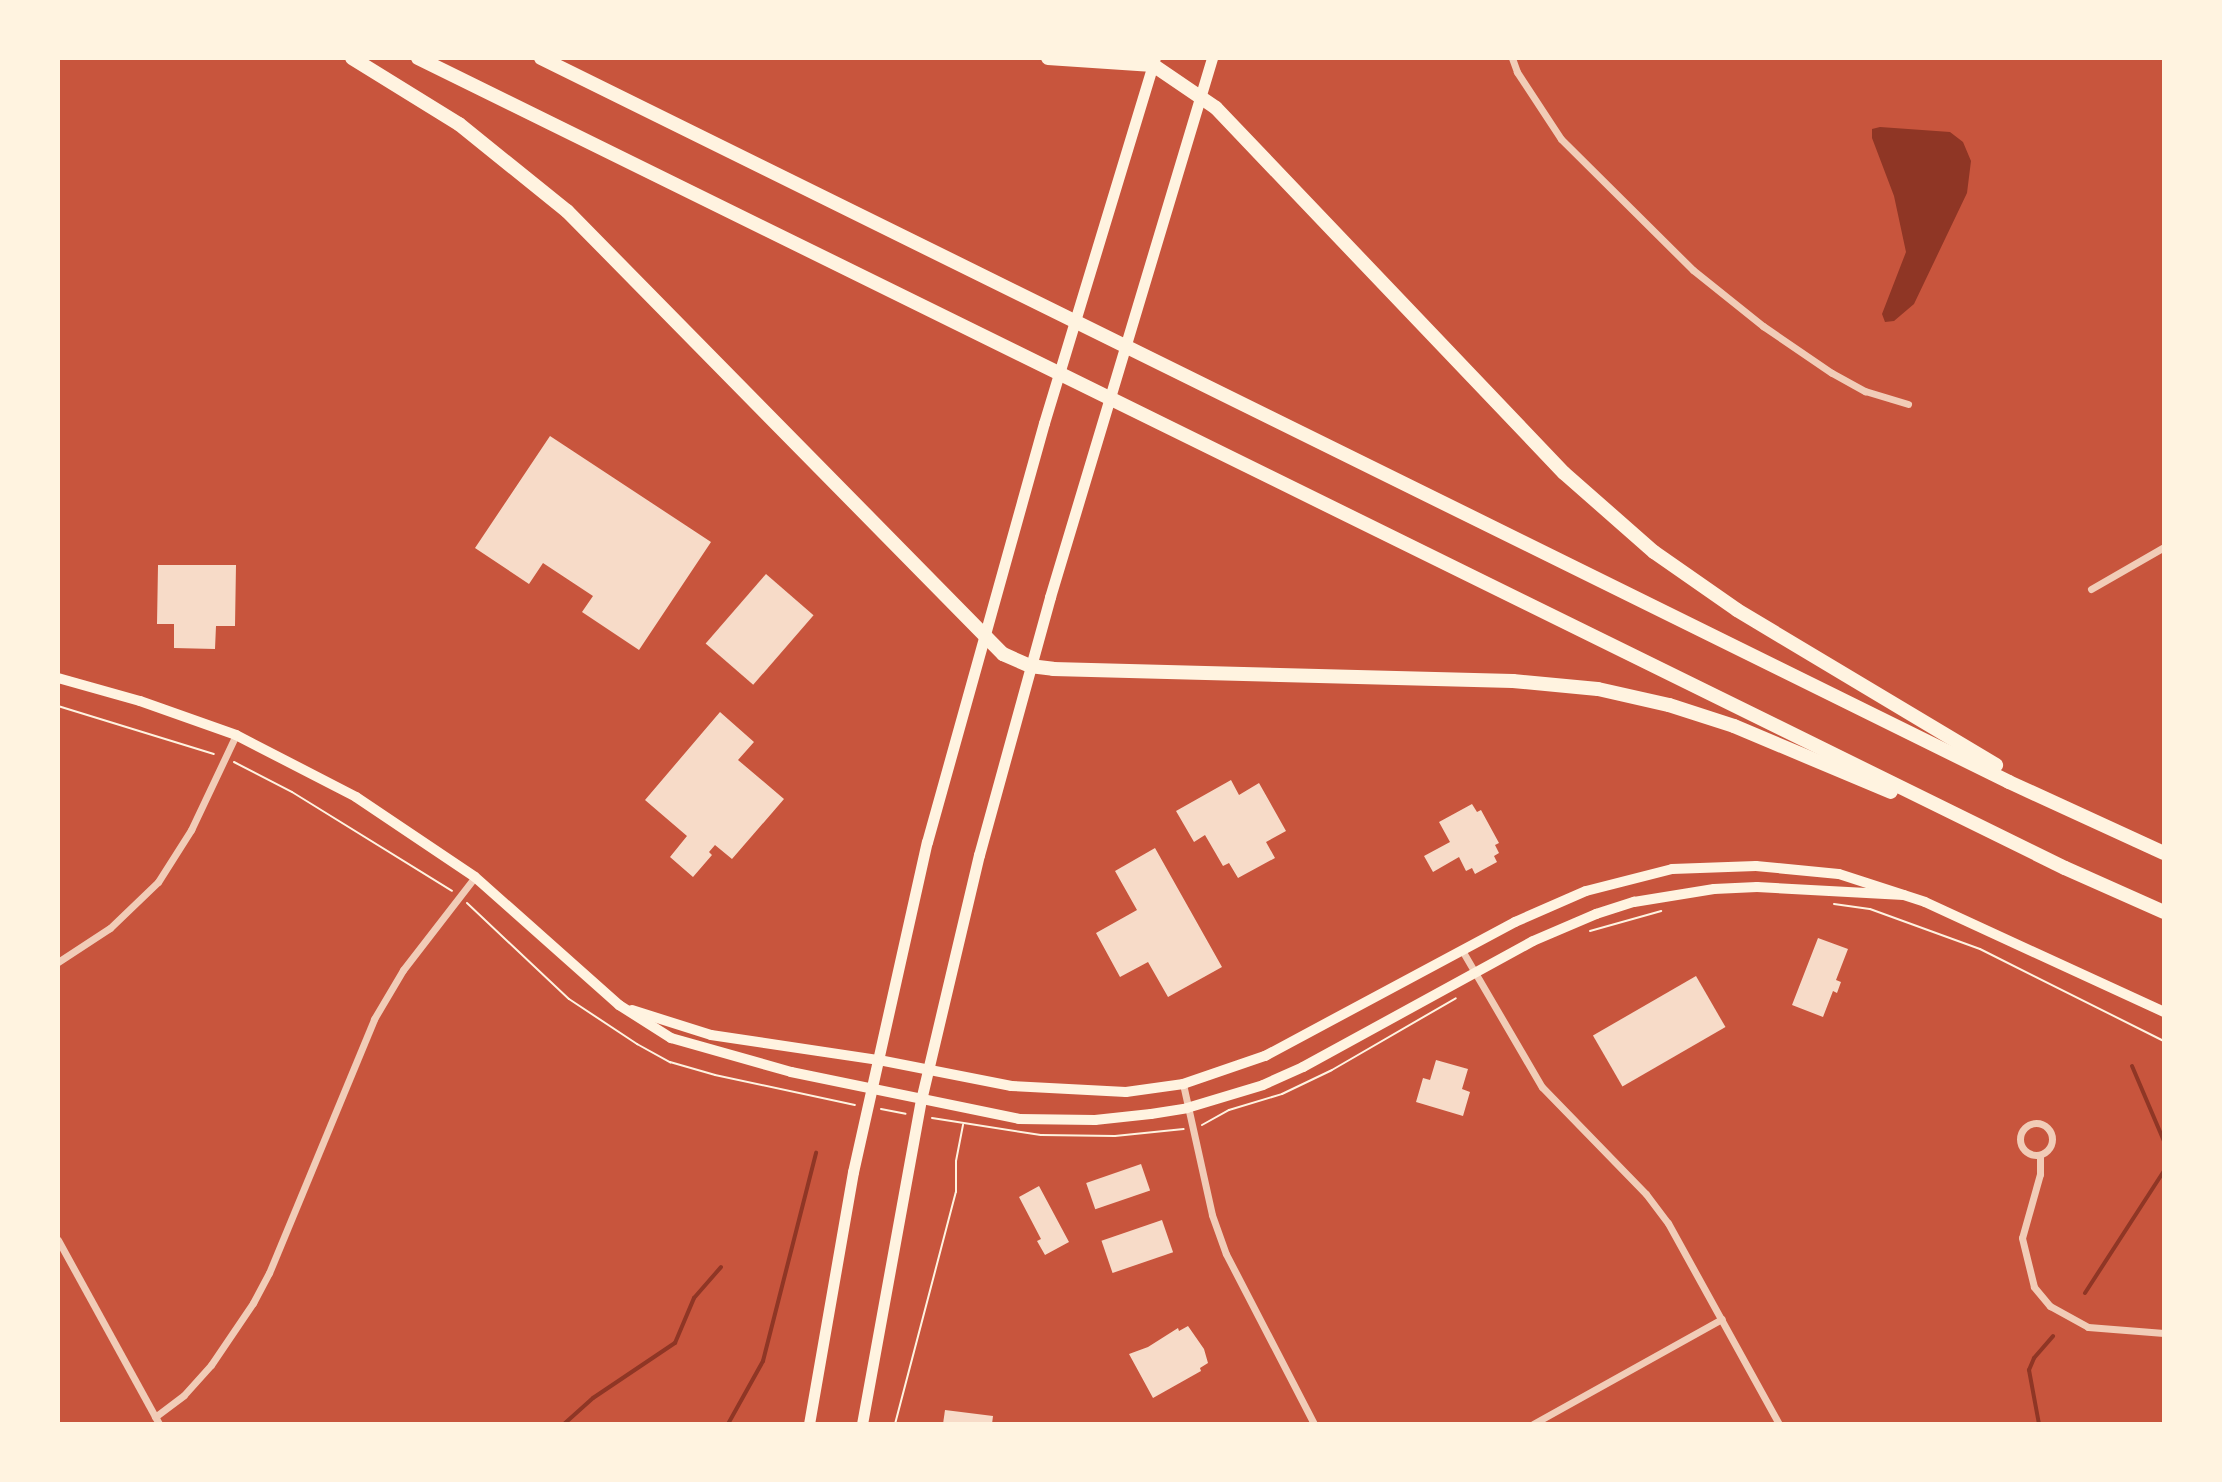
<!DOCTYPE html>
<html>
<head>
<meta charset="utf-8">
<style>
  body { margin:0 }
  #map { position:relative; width:2222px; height:1482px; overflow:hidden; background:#c8553d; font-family:"Asap Condensed",sans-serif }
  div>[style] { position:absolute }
  .water>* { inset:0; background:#8f3625 }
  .stream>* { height:4px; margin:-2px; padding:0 2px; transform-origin:2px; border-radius:2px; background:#8f3625 }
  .building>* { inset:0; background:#f7dbc8; transform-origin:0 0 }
  .path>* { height:2px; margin:-1px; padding:0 1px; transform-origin:1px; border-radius:1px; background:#fff3e0 }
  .minor>* { height:7px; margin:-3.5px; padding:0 3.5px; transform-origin:3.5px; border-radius:3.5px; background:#f1ccb7 }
  .minor>.ring { margin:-3.5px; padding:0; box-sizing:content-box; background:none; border:7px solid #f1ccb7; border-radius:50% }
  .secondary>* { height:10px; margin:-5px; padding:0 5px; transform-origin:5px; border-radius:5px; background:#fff3e0 }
  .primary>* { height:11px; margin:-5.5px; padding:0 5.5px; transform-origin:5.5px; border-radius:5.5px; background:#fff3e0 }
  .motorway>* { height:14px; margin:-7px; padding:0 7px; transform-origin:7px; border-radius:7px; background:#fff3e0 }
  span { translate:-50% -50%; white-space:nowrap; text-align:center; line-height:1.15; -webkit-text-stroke:7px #fff3e0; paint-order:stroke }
  .frame { position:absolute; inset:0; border:60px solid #fff3e0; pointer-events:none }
</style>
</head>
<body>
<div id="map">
  <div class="water">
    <div style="clip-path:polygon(1880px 127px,1950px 132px,1963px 142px,1971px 161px,1967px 193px,1914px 304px,1894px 321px,1885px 322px,1882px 314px,1906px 252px,1894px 196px,1872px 138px,1872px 129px)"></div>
  </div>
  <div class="stream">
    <div style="left:2132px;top:1066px;width:82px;rotate:66.9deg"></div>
    <div style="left:2085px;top:1293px;width:145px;rotate:-57.1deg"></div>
    <div style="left:564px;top:1424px;width:39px;rotate:-42deg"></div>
    <div style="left:593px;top:1398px;width:99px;rotate:-33.9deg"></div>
    <div style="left:675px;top:1343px;width:49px;rotate:-67.1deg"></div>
    <div style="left:694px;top:1298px;width:41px;rotate:-48.9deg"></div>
    <div style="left:728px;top:1424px;width:72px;rotate:-60.9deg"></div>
    <div style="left:763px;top:1361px;width:215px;rotate:-75.7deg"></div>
    <div style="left:2039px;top:1424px;width:55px;rotate:-100.5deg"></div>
    <div style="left:2029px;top:1370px;width:13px;rotate:-67deg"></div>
    <div style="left:2034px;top:1358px;width:29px;rotate:-49deg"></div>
  </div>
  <div class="building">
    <div style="clip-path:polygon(550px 436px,711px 542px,639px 650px,582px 612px,593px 596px,543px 563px,529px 584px,475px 548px)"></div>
    <div style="clip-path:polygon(158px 565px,236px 565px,235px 626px,216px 626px,215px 649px,174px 648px,174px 624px,157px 624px)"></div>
    <div style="left:766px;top:574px;width:63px;height:92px;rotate:41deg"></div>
    <div style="clip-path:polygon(720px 712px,754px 742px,738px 760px,784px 799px,732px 859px,715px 845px,709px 852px,712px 855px,693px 877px,670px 857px,687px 836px,645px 800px)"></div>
    <div style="clip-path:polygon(1231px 780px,1239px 795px,1259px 783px,1286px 831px,1266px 842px,1275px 858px,1238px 878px,1229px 863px,1223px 866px,1205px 835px,1194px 842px,1176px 811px)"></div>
    <div style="clip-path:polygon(1472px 804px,1477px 812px,1481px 810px,1499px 843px,1495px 845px,1499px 853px,1494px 856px,1497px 862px,1475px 874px,1472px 868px,1466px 871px,1459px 857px,1433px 872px,1424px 856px,1450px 842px,1439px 822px)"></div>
    <div style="clip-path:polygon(1155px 848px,1222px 967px,1168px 997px,1148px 962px,1120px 977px,1096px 933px,1137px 910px,1115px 871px)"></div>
    <div style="clip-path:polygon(1818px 938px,1848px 949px,1836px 980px,1841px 982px,1837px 993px,1833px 991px,1823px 1017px,1792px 1005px)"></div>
    <div style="left:1696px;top:976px;width:59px;height:119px;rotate:60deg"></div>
    <div style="clip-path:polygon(1436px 1060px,1468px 1069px,1462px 1089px,1470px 1092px,1463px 1116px,1416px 1102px,1423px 1078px,1430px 1080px)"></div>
    <div style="left:1141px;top:1164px;width:28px;height:58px;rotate:71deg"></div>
    <div style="clip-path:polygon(1039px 1186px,1069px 1242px,1045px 1255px,1037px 1241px,1041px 1239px,1019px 1197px)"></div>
    <div style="left:1162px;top:1220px;width:34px;height:64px;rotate:71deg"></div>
    <div style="clip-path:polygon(1188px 1326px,1204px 1349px,1208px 1363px,1200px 1368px,1201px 1371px,1153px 1398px,1129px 1354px,1148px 1347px,1178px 1328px,1179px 1331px)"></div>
    <div style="clip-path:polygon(945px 1410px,993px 1416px,992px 1424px,943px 1424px)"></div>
  </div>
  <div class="path">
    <div style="left:58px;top:706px;width:163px;rotate:17.1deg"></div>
    <div style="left:234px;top:762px;width:65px;rotate:27.3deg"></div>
    <div style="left:292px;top:792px;width:188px;rotate:31.7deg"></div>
    <div style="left:467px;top:903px;width:140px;rotate:43.3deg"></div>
    <div style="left:569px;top:999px;width:82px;rotate:33.5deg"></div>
    <div style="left:637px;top:1044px;width:38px;rotate:29deg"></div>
    <div style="left:670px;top:1062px;width:47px;rotate:16.1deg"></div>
    <div style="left:715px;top:1075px;width:143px;rotate:12.1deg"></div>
    <div style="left:1834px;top:904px;width:36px;rotate:8deg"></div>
    <div style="left:1870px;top:909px;width:117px;rotate:20deg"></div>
    <div style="left:1980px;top:949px;width:206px;rotate:26.6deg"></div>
    <div style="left:1590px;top:931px;width:74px;rotate:-15.7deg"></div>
    <div style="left:881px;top:1109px;width:25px;rotate:11deg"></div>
    <div style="left:932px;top:1118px;width:110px;rotate:8.9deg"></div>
    <div style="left:1041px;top:1135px;width:74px;rotate:0.8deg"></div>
    <div style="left:1115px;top:1136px;width:69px;rotate:-5.8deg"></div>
    <div style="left:1202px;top:1125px;width:31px;rotate:-29deg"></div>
    <div style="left:1229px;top:1110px;width:55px;rotate:-16.8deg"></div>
    <div style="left:1282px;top:1094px;width:55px;rotate:-25.6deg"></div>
    <div style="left:1332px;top:1070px;width:143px;rotate:-30.1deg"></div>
    <div style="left:895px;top:1424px;width:240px;rotate:-75.3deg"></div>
    <div style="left:956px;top:1192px;width:31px;rotate:-90deg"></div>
    <div style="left:956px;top:1161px;width:37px;rotate:-79deg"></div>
  </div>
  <div class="minor">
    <div style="left:1512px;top:58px;width:15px;rotate:70deg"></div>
    <div style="left:1517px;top:72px;width:80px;rotate:56.7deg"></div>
    <div style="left:1561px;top:139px;width:186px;rotate:44.8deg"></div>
    <div style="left:1693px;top:270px;width:90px;rotate:38.7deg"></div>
    <div style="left:1763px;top:326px;width:83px;rotate:34.3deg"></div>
    <div style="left:1832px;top:373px;width:38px;rotate:29deg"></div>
    <div style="left:1865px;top:391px;width:45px;rotate:16.8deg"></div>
    <div style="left:2091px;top:589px;width:84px;rotate:-29.9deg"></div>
    <div style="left:1463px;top:952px;width:156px;rotate:59.7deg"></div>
    <div style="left:1542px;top:1087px;width:149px;rotate:45.8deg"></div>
    <div style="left:1646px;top:1194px;width:36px;rotate:53deg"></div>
    <div style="left:1668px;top:1223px;width:230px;rotate:61.1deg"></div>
    <div style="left:58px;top:962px;width:62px;rotate:-33.2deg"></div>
    <div style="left:110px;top:928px;width:66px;rotate:-43.8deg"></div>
    <div style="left:158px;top:882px;width:62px;rotate:-57.6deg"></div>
    <div style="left:191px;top:830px;width:105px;rotate:-64.7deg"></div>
    <div style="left:1183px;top:1084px;width:134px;rotate:77.5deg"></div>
    <div style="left:1212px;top:1215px;width:41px;rotate:70.3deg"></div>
    <div style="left:1226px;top:1254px;width:191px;rotate:62.6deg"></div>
    <div class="ring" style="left:2020px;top:1123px;width:25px;height:25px"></div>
    <div style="left:2040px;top:1155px;width:19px;rotate:90deg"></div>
    <div style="left:2040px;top:1174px;width:66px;rotate:105.7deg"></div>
    <div style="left:2022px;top:1238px;width:50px;rotate:76.2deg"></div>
    <div style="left:2034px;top:1287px;width:25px;rotate:50deg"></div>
    <div style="left:2050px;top:1306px;width:43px;rotate:28.9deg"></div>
    <div style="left:2088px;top:1327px;width:76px;rotate:4.5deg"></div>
    <div style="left:58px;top:1240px;width:210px;rotate:61.2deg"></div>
    <div style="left:155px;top:1417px;width:36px;rotate:-37deg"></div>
    <div style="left:184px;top:1395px;width:40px;rotate:-48deg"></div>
    <div style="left:211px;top:1365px;width:75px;rotate:-55.9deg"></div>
    <div style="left:253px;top:1303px;width:34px;rotate:-62deg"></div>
    <div style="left:269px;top:1273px;width:275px;rotate:-67.5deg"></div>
    <div style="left:374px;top:1019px;width:57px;rotate:-59.4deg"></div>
    <div style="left:403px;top:970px;width:118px;rotate:-52.3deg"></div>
    <div style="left:1533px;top:1424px;width:216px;rotate:-29.1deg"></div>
  </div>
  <div class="secondary">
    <div style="left:58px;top:678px;width:85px;rotate:15.7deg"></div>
    <div style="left:140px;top:701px;width:102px;rotate:19.5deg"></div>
    <div style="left:236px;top:735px;width:135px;rotate:27.3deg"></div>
    <div style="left:356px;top:797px;width:143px;rotate:33.9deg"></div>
    <div style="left:475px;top:877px;width:193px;rotate:41.6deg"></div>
    <div style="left:619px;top:1005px;width:62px;rotate:32.4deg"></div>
    <div style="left:671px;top:1038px;width:125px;rotate:15.8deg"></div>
    <div style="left:791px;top:1072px;width:233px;rotate:11.6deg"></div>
    <div style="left:1019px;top:1119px;width:76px;rotate:0.8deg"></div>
    <div style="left:1095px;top:1120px;width:56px;rotate:-6.1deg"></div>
    <div style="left:1151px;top:1114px;width:36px;rotate:-9deg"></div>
    <div style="left:1187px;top:1108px;width:79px;rotate:-16.8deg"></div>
    <div style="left:1263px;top:1085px;width:44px;rotate:-24.2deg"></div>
    <div style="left:1303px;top:1067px;width:262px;rotate:-28.7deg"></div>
    <div style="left:1533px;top:941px;width:69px;rotate:-23.2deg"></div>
    <div style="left:1596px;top:914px;width:40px;rotate:-18deg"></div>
    <div style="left:1634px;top:902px;width:81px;rotate:-9.2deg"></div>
    <div style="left:1714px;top:889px;width:43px;rotate:-2.7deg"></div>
    <div style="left:1757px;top:887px;width:147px;rotate:3.1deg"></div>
    <div style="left:632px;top:1010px;width:83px;rotate:17.6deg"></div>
    <div style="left:711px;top:1035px;width:170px;rotate:8.5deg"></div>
    <div style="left:879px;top:1060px;width:135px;rotate:11.1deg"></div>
    <div style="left:1011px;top:1086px;width:115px;rotate:3deg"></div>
    <div style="left:1126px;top:1092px;width:58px;rotate:-8deg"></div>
    <div style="left:1183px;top:1084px;width:87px;rotate:-18.9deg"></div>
    <div style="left:1265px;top:1056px;width:284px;rotate:-28.2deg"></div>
    <div style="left:1515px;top:922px;width:77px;rotate:-23.6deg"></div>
    <div style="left:1586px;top:891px;width:89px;rotate:-14.3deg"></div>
    <div style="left:1672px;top:869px;width:84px;rotate:-2deg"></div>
    <div style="left:1756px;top:866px;width:83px;rotate:5.5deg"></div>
    <div style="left:1839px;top:874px;width:90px;rotate:18deg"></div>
    <div style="left:1925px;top:902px;width:263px;rotate:24.7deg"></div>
  </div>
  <div class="primary">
    <div style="left:809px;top:1424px;width:256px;rotate:-80.1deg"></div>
    <div style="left:853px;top:1172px;width:338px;rotate:-77.4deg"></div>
    <div style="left:927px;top:842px;width:435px;rotate:-74.4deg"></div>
    <div style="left:1044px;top:423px;width:382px;rotate:-73.1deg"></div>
    <div style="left:862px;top:1424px;width:329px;rotate:-79.7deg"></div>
    <div style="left:921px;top:1100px;width:252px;rotate:-76.7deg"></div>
    <div style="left:979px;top:855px;width:268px;rotate:-74.6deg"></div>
    <div style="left:1050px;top:597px;width:563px;rotate:-73.27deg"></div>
  </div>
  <div class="motorway">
    <div style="left:352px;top:58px;width:126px;rotate:31.7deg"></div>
    <div style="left:459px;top:124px;width:139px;rotate:38.9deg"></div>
    <div style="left:567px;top:211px;width:622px;rotate:45.46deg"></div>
    <div style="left:1003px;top:654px;width:30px;rotate:24deg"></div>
    <div style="left:1030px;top:666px;width:23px;rotate:7deg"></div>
    <div style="left:1053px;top:669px;width:460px;rotate:1.5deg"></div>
    <div style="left:1513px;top:681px;width:85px;rotate:5.4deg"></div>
    <div style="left:1598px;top:689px;width:73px;rotate:12.7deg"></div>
    <div style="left:1669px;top:705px;width:68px;rotate:17.9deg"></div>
    <div style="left:1734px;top:726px;width:170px;rotate:22.8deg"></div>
    <div style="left:418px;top:58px;width:1835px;rotate:26.19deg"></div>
    <div style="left:2065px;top:868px;width:108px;rotate:24deg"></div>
    <div style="left:541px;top:58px;width:1637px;rotate:26.25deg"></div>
    <div style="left:2009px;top:782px;width:170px;rotate:24.6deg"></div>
    <div style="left:1048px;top:58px;width:105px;rotate:3.8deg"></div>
    <div style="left:1153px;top:65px;width:76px;rotate:34.3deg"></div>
    <div style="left:1216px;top:108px;width:504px;rotate:46.37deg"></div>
    <div style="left:1564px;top:473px;width:120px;rotate:41.3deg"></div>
    <div style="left:1654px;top:552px;width:101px;rotate:34.9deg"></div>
    <div style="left:1737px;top:610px;width:302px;rotate:30.9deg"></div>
  </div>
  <div class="frame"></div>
</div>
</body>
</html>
